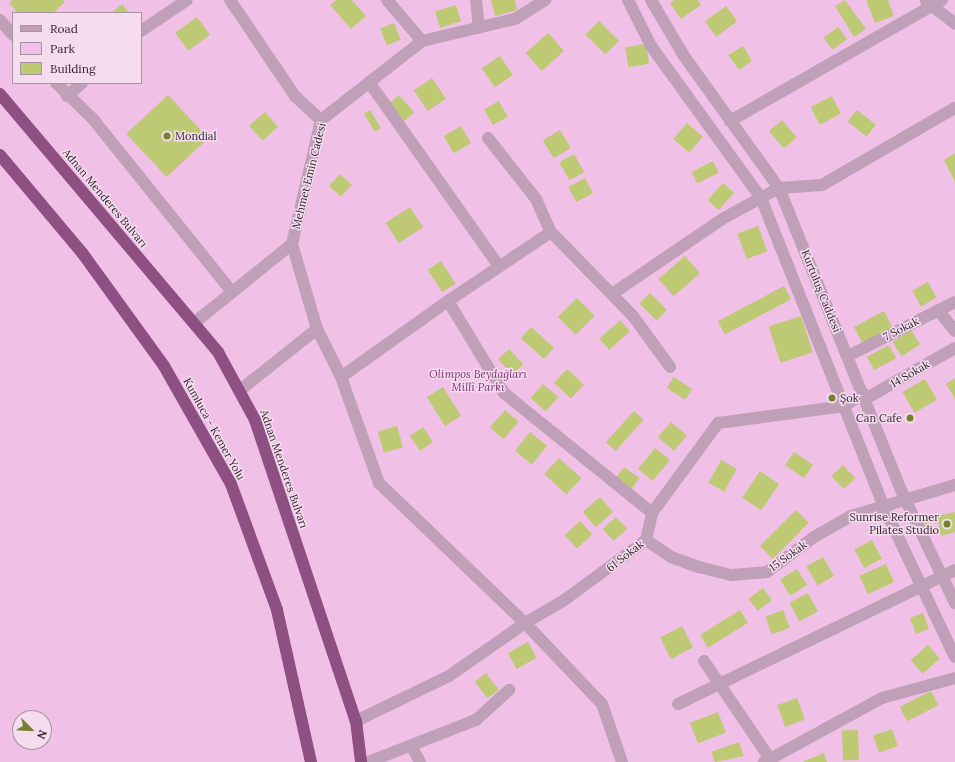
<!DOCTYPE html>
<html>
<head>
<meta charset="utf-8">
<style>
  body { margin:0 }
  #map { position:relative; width:955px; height:762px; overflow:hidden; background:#f5dcef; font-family:Lora,serif }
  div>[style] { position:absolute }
  .green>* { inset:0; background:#f1c0e6 }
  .building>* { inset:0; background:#bec974; transform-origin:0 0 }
  .minor>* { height:12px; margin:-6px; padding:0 6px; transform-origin:6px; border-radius:6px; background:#bfa0b8 }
  .highway>* { height:12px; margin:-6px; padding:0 6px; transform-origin:6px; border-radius:6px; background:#8e4f83 }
  .dots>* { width:11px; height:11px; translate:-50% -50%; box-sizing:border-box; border:2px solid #f5dcef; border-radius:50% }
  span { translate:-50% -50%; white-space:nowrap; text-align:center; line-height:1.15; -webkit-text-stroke:3px #f5dcef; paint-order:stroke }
  .poi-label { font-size:11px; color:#32282f }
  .left { translate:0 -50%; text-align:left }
  .right { translate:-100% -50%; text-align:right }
  .street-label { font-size:11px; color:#32282f }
  .park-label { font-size:11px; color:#7c2b6f; font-style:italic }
  .legend { position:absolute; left:12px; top:12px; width:130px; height:72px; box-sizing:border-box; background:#f5dcef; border:1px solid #a794a2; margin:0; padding:5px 7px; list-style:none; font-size:12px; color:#32282f }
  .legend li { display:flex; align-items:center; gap:8px; height:20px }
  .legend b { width:20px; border:1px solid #a794a2 }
  .north { position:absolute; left:12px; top:710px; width:40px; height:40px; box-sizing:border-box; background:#f5dcef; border:1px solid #a794a2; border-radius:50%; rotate:114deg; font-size:11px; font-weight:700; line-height:16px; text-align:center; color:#32282f }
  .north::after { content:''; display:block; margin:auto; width:14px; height:18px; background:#767f2a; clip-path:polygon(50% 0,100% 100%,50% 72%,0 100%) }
</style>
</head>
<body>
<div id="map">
  <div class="green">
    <div style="clip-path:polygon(evenodd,0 0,955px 0,955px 762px,0 762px,0 0,13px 13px,141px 13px,141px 83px,13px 83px,13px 13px,0 0,20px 718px,44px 718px,44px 742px,20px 742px,20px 718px)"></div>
  </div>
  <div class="building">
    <div style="clip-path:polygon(13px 0,63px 0,65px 2px,53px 13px,18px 13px,9px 3px)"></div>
    <div style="clip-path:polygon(336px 0,352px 0,366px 16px,351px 29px,330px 5px)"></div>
    <div style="clip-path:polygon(491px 0,515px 0,517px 10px,495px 16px)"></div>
    <div style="clip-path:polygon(675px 0,698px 0,701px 5px,681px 19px,670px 3px)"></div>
    <div style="clip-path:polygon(845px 0,866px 29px,854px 37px,835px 6px)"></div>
    <div style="clip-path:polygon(866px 0,888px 0,894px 16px,875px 23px)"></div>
    <div style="clip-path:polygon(122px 4px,129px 13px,111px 13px)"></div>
    <div style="left:456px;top:5px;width:17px;height:22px;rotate:73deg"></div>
    <div style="left:726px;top:6px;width:19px;height:26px;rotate:54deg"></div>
    <div style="left:197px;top:17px;width:22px;height:27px;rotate:54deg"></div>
    <div style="left:599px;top:21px;width:28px;height:19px;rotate:45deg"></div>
    <div style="left:394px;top:23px;width:18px;height:15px;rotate:68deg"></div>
    <div style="left:838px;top:27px;width:15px;height:18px;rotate:53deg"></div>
    <div style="left:548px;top:33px;width:24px;height:30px;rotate:48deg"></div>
    <div style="left:646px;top:44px;width:20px;height:21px;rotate:81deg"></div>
    <div style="clip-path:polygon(743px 46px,752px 61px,739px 70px,728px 55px)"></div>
    <div style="left:500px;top:56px;width:23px;height:22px;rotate:56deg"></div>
    <div style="left:432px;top:78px;width:25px;height:22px;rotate:56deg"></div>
    <div style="left:168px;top:95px;width:59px;height:57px;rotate:47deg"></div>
    <div style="left:399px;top:95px;width:23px;height:13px;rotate:49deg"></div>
    <div style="left:832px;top:96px;width:20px;height:24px;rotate:63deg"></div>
    <div style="left:499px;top:101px;width:18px;height:17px;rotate:61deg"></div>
    <div style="left:370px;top:110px;width:21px;height:7px;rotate:59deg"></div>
    <div style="left:857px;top:110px;width:24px;height:15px;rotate:38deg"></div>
    <div style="left:265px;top:112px;width:20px;height:21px;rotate:49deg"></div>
    <div style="left:782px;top:120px;width:23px;height:17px;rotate:50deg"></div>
    <div style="left:687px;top:123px;width:21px;height:21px;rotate:41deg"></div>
    <div style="left:461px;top:126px;width:20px;height:20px;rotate:60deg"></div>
    <div style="left:560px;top:130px;width:21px;height:20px;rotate:59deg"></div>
    <div style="clip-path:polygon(955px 153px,955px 182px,944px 160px)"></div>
    <div style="left:574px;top:154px;width:21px;height:17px;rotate:61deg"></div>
    <div style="left:713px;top:161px;width:13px;height:24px;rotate:63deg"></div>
    <div style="left:340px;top:174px;width:16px;height:16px;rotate:43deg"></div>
    <div style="left:585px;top:178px;width:17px;height:19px;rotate:62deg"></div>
    <div style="left:723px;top:183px;width:15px;height:23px;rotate:42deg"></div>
    <div style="left:410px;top:207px;width:24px;height:29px;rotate:57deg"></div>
    <div style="left:758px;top:226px;width:27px;height:22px;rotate:70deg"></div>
    <div style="left:685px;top:256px;width:23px;height:35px;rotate:49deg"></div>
    <div style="left:441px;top:261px;width:27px;height:16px;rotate:57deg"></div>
    <div style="left:928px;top:282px;width:18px;height:18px;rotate:61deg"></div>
    <div style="left:784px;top:286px;width:15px;height:75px;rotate:62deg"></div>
    <div style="left:650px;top:293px;width:24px;height:15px;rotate:45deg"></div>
    <div style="left:577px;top:298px;width:25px;height:27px;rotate:45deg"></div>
    <div style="left:884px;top:311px;width:19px;height:34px;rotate:62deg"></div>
    <div style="left:801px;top:316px;width:38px;height:34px;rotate:72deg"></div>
    <div style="left:620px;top:320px;width:15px;height:28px;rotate:48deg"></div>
    <div style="left:531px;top:327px;width:31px;height:15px;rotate:42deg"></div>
    <div style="left:911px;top:330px;width:17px;height:22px;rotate:57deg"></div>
    <div style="left:889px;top:345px;width:15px;height:25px;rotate:62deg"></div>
    <div style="left:509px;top:349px;width:21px;height:15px;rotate:47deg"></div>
    <div style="left:567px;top:369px;width:23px;height:19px;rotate:43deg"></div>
    <div style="left:674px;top:377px;width:22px;height:13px;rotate:34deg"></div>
    <div style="clip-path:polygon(955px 378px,955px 399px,946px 384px)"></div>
    <div style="left:925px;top:379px;width:24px;height:26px;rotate:60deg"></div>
    <div style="left:543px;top:384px;width:20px;height:19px;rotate:41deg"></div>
    <div style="left:443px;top:387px;width:34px;height:19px;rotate:58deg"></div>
    <div style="left:505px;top:410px;width:18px;height:23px;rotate:41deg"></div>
    <div style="left:634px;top:411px;width:13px;height:42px;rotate:42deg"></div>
    <div style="left:671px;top:422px;width:21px;height:20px;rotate:41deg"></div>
    <div style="left:397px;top:426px;width:22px;height:20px;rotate:74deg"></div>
    <div style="left:423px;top:427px;width:18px;height:16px;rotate:56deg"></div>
    <div style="left:530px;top:432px;width:22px;height:24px;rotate:39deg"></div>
    <div style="left:655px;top:448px;width:19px;height:27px;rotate:39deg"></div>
    <div style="left:794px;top:452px;width:23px;height:16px;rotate:34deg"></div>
    <div style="left:559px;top:458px;width:30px;height:22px;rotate:42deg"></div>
    <div style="left:721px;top:460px;width:18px;height:26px;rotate:29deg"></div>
    <div style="left:843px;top:465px;width:18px;height:16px;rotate:47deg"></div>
    <div style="left:624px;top:467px;width:19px;height:13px;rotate:36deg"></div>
    <div style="left:760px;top:471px;width:23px;height:32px;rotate:34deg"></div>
    <div style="left:600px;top:497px;width:20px;height:23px;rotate:49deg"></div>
    <div style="left:796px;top:510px;width:18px;height:51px;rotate:45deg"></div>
    <div style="clip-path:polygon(955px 512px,955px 532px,941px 536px,937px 516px)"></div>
    <div style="left:927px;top:514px;width:15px;height:11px;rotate:70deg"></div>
    <div style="left:616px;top:517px;width:16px;height:18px;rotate:47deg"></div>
    <div style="left:580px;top:521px;width:18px;height:21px;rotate:47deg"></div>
    <div style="left:872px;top:540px;width:21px;height:20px;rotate:62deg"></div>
    <div style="left:823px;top:557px;width:22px;height:19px;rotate:60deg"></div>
    <div style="left:886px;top:564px;width:20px;height:29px;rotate:66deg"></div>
    <div style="left:797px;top:569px;width:19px;height:20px;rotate:58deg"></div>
    <div style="left:763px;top:588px;width:15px;height:18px;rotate:53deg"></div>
    <div style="left:808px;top:593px;width:21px;height:21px;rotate:62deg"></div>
    <div style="left:740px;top:610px;width:15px;height:47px;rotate:58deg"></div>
    <div style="left:783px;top:610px;width:19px;height:19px;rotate:69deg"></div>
    <div style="left:923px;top:613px;width:17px;height:14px;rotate:69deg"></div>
    <div style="left:682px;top:626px;width:24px;height:25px;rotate:62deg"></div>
    <div style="left:528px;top:642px;width:18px;height:23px;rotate:61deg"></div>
    <div style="left:928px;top:645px;width:18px;height:23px;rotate:49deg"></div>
    <div style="left:486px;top:673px;width:21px;height:14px;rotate:53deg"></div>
    <div style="left:931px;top:691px;width:16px;height:35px;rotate:63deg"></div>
    <div style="left:797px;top:698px;width:23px;height:21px;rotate:70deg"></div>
    <div style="left:718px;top:712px;width:22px;height:30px;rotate:69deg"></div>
    <div style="left:892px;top:729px;width:18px;height:20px;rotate:71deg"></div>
    <div style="left:858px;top:730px;width:30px;height:16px;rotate:88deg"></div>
    <div style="clip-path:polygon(739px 742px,744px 756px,715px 762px,711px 752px)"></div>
    <div style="clip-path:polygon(824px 753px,827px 762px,802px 762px)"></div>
  </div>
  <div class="minor">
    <div style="left:230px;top:0;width:116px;rotate:55.9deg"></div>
    <div style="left:295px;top:96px;width:35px;rotate:43deg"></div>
    <div style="left:387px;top:0;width:54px;rotate:49.5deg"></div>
    <div style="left:476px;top:0;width:28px;rotate:84deg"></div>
    <div style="left:628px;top:0;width:51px;rotate:63.4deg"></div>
    <div style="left:651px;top:46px;width:188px;rotate:54.1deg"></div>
    <div style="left:761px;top:198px;width:330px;rotate:68.3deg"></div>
    <div style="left:883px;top:505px;width:168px;rotate:64.7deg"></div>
    <div style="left:651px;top:0;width:65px;rotate:59.5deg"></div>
    <div style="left:684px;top:56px;width:163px;rotate:54.3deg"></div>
    <div style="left:779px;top:188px;width:333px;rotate:68deg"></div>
    <div style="left:904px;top:497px;width:118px;rotate:64.3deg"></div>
    <div style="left:926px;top:1px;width:37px;rotate:38deg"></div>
    <div style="left:0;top:20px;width:20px;rotate:49deg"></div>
    <div style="left:141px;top:31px;width:55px;rotate:-34deg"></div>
    <div style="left:369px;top:82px;width:224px;rotate:54.8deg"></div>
    <div style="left:56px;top:83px;width:52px;rotate:44.2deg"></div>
    <div style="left:93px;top:119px;width:222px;rotate:51.2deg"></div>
    <div style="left:67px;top:96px;width:20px;rotate:-41deg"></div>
    <div style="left:730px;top:121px;width:244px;rotate:-29.7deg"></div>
    <div style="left:488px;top:138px;width:78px;rotate:51.8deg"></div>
    <div style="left:536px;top:199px;width:36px;rotate:66deg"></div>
    <div style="left:292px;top:244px;width:89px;rotate:73.6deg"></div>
    <div style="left:317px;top:329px;width:54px;rotate:63.4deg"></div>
    <div style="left:341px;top:377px;width:131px;rotate:-35.4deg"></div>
    <div style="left:448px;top:301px;width:108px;rotate:58.7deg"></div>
    <div style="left:504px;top:393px;width:191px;rotate:39deg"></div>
    <div style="left:612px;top:294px;width:135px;rotate:-34.2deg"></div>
    <div style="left:724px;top:218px;width:63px;rotate:-28.6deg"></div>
    <div style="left:779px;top:188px;width:43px;rotate:-4deg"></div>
    <div style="left:822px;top:185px;width:154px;rotate:-30.1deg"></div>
    <div style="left:448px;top:301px;width:124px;rotate:-33.8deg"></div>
    <div style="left:551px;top:232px;width:117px;rotate:45.7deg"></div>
    <div style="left:633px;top:316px;width:63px;rotate:54deg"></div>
    <div style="left:938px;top:310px;width:27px;rotate:51deg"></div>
    <div style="left:194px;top:323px;width:126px;rotate:-38.9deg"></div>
    <div style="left:292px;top:244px;width:127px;rotate:-76.8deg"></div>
    <div style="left:321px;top:120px;width:128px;rotate:-38deg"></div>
    <div style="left:422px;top:41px;width:96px;rotate:-13.3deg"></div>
    <div style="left:515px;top:19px;width:36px;rotate:-32deg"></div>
    <div style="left:848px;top:356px;width:120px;rotate:-26.8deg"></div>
    <div style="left:341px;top:377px;width:113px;rotate:70.3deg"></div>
    <div style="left:379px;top:483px;width:202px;rotate:43.8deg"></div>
    <div style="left:525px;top:623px;width:112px;rotate:46.5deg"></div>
    <div style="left:602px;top:704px;width:61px;rotate:71deg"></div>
    <div style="left:239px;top:391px;width:100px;rotate:-38.5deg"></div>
    <div style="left:865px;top:399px;width:103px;rotate:-29.5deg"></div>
    <div style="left:646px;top:540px;width:30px;rotate:34deg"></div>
    <div style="left:671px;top:557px;width:30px;rotate:20deg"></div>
    <div style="left:699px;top:567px;width:34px;rotate:14deg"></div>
    <div style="left:732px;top:575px;width:35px;rotate:-5deg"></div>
    <div style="left:767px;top:572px;width:59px;rotate:-36.7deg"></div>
    <div style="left:814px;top:537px;width:43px;rotate:-29.6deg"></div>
    <div style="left:851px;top:516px;width:109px;rotate:-16.6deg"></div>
    <div style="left:704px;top:661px;width:118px;rotate:56deg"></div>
    <div style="left:770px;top:759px;width:7px;rotate:153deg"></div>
    <div style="left:678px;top:704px;width:308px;rotate:-25.8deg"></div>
    <div style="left:356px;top:721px;width:103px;rotate:-25.8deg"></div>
    <div style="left:449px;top:676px;width:93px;rotate:-34.9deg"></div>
    <div style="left:525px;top:623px;width:44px;rotate:-30.1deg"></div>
    <div style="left:563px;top:601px;width:103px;rotate:-36.3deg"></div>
    <div style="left:646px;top:540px;width:28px;rotate:-77deg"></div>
    <div style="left:652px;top:513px;width:112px;rotate:-53.7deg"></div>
    <div style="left:718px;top:423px;width:128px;rotate:-7.6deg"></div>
    <div style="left:845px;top:406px;width:22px;rotate:-36deg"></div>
    <div style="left:412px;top:747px;width:17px;rotate:62deg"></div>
    <div style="left:368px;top:762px;width:116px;rotate:-21.3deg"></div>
    <div style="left:476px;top:720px;width:45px;rotate:-42.3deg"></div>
    <div style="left:772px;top:762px;width:4px;rotate:-124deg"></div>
    <div style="left:770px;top:759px;width:128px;rotate:-28.6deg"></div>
    <div style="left:882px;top:698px;width:76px;rotate:-15.3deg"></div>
  </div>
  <div class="highway">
    <div style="left:0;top:94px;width:338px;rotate:49.8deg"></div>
    <div style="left:218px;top:352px;width:77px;rotate:61.4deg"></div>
    <div style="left:255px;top:420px;width:317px;rotate:71.5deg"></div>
    <div style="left:356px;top:721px;width:41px;rotate:83deg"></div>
    <div style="left:0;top:155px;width:129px;rotate:50deg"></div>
    <div style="left:83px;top:254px;width:138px;rotate:54.1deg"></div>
    <div style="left:164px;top:366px;width:136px;rotate:60.4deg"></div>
    <div style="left:231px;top:484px;width:134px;rotate:69.9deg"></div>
    <div style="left:277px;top:610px;width:156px;rotate:77.4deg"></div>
  </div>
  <div class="dots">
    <div style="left:167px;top:136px;background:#767f2a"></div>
    <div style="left:832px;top:398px;background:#767f2a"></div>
    <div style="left:910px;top:418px;background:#767f2a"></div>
    <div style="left:947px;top:524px;background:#767f2a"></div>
  </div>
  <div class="poi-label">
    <span class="left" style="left:175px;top:136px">Mondial</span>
    <span class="left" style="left:840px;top:398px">Şok</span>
    <span class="right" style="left:902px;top:418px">Can Cafe</span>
    <span class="right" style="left:939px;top:524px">Sunrise Reformer<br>Pilates Studio</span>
  </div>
  <div class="street-label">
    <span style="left:309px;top:176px;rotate:-76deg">Mehmet Emin Cadesi</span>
    <span style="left:105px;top:198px;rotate:50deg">Adnan Menderes Bulvarı</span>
    <span style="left:821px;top:291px;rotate:68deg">Kurtuluş Caddesi</span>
    <span style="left:901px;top:329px;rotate:-27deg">7 Sokak</span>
    <span style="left:910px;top:374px;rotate:-30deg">14 Sokak</span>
    <span style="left:214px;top:429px;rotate:61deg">Kumluca - Kemer Yolu</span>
    <span style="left:284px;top:469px;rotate:71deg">Adnan Menderes Bulvarı</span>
    <span style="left:625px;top:556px;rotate:-38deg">61 Sokak</span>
    <span style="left:788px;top:556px;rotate:-36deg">15 Sokak</span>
  </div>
  <div class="park-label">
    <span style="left:478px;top:381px">Olimpos Beydağları<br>Millî Parkı</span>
  </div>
  <ul class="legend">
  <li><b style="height:5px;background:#bfa0b8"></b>Road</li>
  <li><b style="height:11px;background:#f1c0e6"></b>Park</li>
  <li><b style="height:11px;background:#bec974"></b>Building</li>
  </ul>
  <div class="north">N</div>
</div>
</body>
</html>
